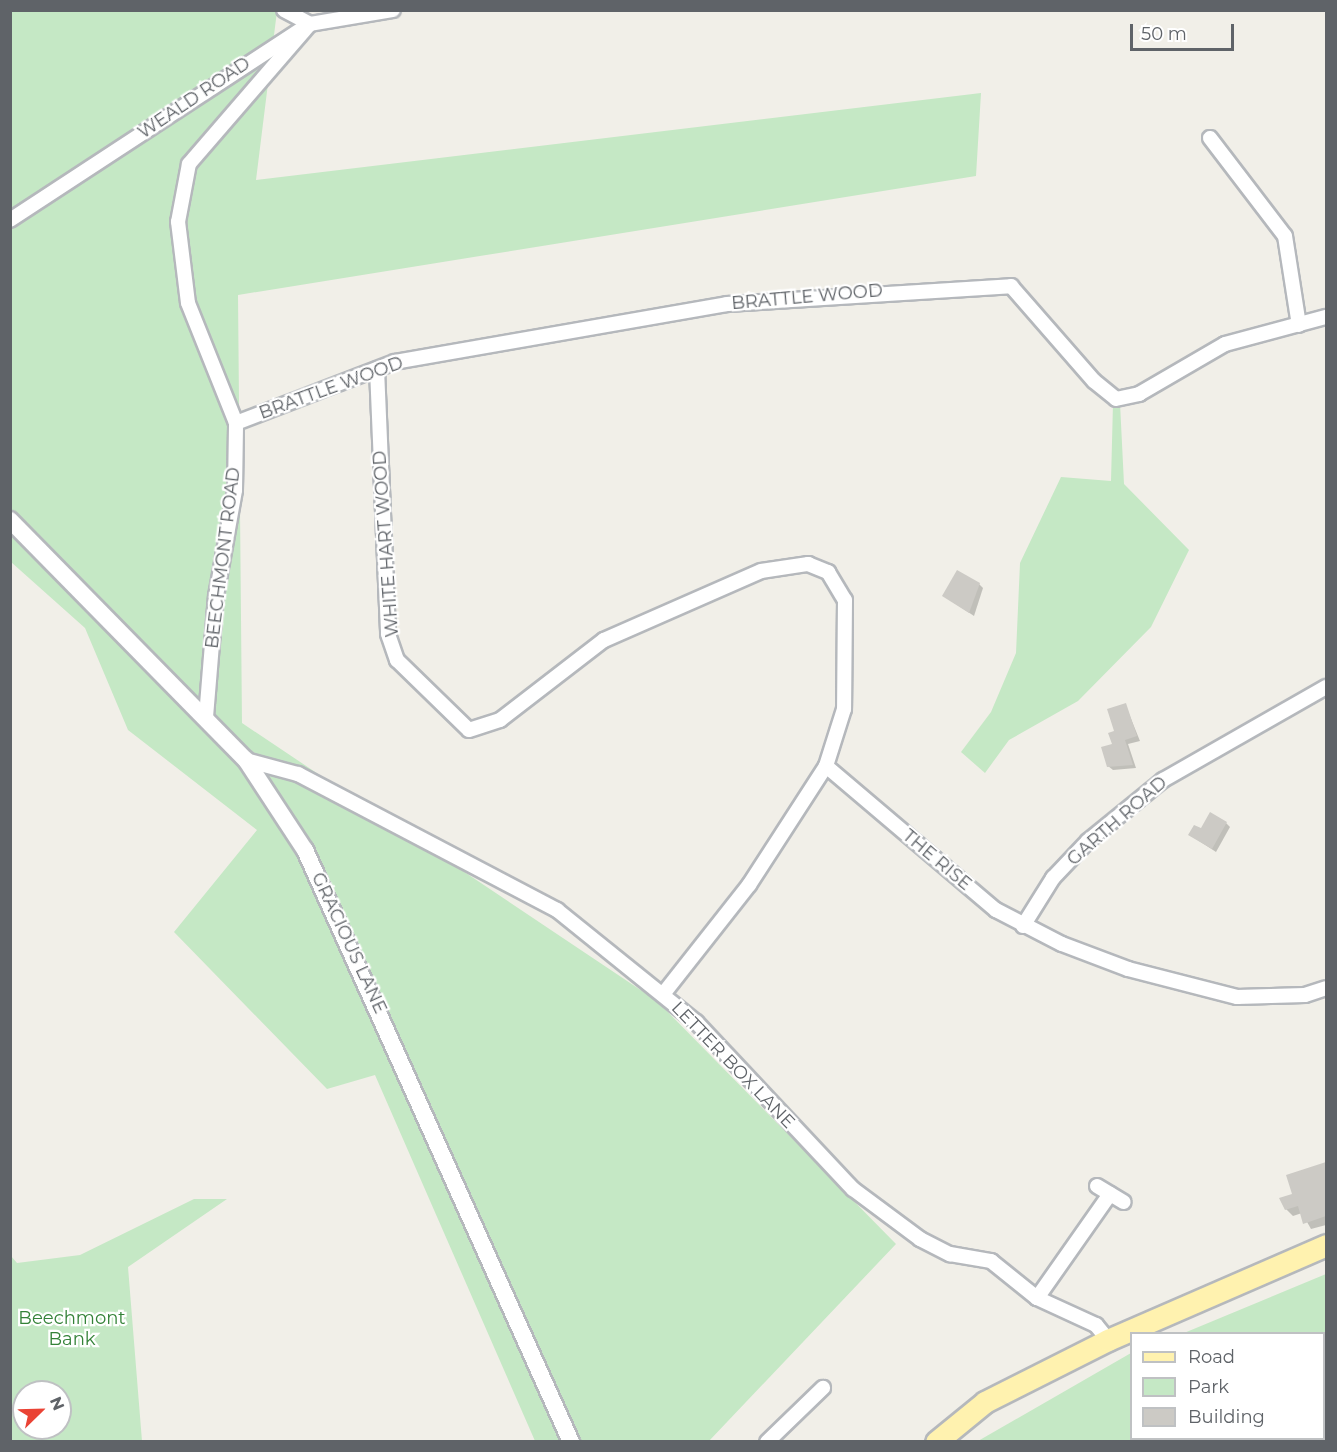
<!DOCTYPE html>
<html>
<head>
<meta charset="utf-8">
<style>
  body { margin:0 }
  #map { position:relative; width:1337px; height:1452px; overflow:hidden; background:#f1efe8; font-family:Montserrat,sans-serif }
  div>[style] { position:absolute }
  .green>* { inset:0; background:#c5e8c5 }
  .shadow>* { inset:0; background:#0003 }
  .building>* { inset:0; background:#cccac5 }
  .roads { filter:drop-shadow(2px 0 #b5b8bc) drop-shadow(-2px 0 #b5b8bc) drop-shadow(0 2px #b5b8bc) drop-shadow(0 -2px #b5b8bc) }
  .minor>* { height:14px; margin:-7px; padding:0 7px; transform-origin:7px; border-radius:7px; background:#fff }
  .tertiary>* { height:16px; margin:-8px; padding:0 8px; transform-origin:8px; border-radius:8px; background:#fff }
  .primary>* { height:21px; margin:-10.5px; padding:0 10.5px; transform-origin:10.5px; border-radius:10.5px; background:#fff2af }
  span { translate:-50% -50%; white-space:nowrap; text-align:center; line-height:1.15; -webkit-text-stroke:4.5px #fff; paint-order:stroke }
  .street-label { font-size:18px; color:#5f6368 }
  .park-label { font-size:18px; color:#348238 }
  .frame { position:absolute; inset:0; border:12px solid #5f6368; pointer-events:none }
  .legend { position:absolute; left:1130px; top:1332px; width:195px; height:108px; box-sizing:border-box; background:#fff; border:2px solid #bfc1c3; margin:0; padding:8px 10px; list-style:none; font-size:18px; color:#5f6368 }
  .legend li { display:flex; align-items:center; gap:12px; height:30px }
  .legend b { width:30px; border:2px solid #bfc1c3 }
  .north { position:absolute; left:12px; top:1380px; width:60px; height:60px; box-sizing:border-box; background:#fff; border:2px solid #bfc1c3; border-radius:50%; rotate:67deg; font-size:16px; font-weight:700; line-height:24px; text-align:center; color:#5f6368 }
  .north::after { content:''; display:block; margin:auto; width:21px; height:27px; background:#ea4335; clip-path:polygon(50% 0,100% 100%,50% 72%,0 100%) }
  .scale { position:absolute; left:1130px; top:24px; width:104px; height:27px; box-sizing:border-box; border:3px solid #5f6368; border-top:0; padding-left:8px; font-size:18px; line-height:21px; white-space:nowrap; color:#5f6368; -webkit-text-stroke:4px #fff; paint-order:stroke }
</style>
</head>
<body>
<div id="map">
  <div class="green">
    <div style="clip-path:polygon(11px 11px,277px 11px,256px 180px,981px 93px,976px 176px,238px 295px,242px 723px,657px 1001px,896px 1244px,709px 1441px,535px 1441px,375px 1075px,327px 1089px,174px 932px,257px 830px,128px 730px,85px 628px,11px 562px)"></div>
    <div style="clip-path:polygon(1113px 403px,1120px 403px,1124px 484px,1189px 550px,1151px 627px,1078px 701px,1009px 740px,985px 773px,961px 752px,991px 712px,1016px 653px,1020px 563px,1061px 477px,1111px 481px)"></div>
    <div style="clip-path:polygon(evenodd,194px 1199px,227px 1199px,128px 1267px,142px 1441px,11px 1441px,11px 1256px,17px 1263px,80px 1255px,194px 1199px,24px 1392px,60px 1392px,60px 1428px,24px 1428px,24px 1392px)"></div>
    <div style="clip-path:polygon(1326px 1274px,1326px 1441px,978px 1441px,1131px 1353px,1132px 1438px,1324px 1438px,1324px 1334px,1184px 1333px)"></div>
  </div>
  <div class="shadow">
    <div style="clip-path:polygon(979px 584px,983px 588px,974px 616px,944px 596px)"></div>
    <div style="clip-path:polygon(1125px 704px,1140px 741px,1128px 744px,1136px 768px,1113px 770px,1108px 766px)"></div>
    <div style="clip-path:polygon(1226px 823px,1230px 827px,1216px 852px,1190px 835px)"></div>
    <div style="clip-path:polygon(1326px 1164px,1326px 1225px,1311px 1229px,1302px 1213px,1293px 1216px,1286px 1209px,1294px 1195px,1288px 1176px)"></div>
  </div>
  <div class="building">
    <div style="clip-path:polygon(957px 570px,980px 583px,969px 613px,942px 596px)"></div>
    <div style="clip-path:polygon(1126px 703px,1137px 736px,1125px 740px,1133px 765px,1107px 767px,1101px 747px,1112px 744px,1108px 733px,1114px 731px,1107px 709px)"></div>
    <div style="clip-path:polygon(1210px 812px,1227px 822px,1212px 849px,1188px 835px,1194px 825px,1201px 828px)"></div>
    <div style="clip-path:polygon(1326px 1162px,1326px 1216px,1303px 1224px,1298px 1206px,1285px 1210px,1279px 1198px,1292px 1194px,1286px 1175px)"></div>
  </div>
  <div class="roads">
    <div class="minor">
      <div style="left:284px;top:10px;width:30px;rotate:28deg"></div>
      <div style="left:1210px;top:138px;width:123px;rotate:52.6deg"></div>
      <div style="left:1285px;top:236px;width:90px;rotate:81.1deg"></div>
      <div style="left:10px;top:220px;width:358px;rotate:-33.2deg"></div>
      <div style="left:310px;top:24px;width:84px;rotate:-9.6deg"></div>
      <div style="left:377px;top:369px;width:265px;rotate:87.6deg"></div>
      <div style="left:388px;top:634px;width:28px;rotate:71deg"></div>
      <div style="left:397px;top:660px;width:100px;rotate:44.2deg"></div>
      <div style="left:469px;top:730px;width:33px;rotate:-18deg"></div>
      <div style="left:500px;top:720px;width:131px;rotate:-37.6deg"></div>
      <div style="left:604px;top:640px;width:171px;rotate:-23.7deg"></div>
      <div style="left:761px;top:571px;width:48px;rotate:-8.5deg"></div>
      <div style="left:808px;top:564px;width:22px;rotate:22deg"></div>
      <div style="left:828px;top:572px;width:33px;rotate:59deg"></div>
      <div style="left:845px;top:600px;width:109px;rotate:90.5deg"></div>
      <div style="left:844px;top:709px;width:60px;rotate:107.5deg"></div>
      <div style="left:826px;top:766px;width:142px;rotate:122.9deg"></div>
      <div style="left:749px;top:885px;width:137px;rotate:128.2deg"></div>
      <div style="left:236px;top:423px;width:170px;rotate:-21deg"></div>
      <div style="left:395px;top:362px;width:337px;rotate:-9.9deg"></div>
      <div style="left:727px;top:304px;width:285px;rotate:-3.6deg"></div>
      <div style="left:1011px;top:286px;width:126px;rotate:48.9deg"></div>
      <div style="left:1094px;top:381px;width:28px;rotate:39deg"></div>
      <div style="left:1116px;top:399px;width:24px;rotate:-12deg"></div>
      <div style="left:1139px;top:394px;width:99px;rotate:-30.2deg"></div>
      <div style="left:1225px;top:344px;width:105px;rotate:-15deg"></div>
      <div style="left:206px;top:717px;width:121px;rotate:-85.3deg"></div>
      <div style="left:216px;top:596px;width:108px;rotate:-79.8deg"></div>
      <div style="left:235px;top:490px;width:67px;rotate:-89.1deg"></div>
      <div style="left:236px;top:423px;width:129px;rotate:-111.8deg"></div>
      <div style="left:188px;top:303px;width:82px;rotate:-97deg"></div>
      <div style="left:178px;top:222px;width:59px;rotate:-79.3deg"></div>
      <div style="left:189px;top:164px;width:185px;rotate:-49.2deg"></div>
      <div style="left:246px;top:760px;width:54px;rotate:15.1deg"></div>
      <div style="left:298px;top:774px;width:293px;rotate:27.7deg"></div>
      <div style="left:557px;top:910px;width:179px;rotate:38.9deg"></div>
      <div style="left:696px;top:1022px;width:229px;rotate:46.8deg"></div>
      <div style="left:853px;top:1189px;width:84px;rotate:36.7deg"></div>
      <div style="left:920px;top:1239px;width:34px;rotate:27deg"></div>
      <div style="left:950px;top:1254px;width:42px;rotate:9.7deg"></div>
      <div style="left:991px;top:1261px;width:59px;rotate:38.8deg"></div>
      <div style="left:1037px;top:1298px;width:65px;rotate:24.6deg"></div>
      <div style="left:1096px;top:1325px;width:19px;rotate:51deg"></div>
      <div style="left:826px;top:766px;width:223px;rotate:40.3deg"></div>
      <div style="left:996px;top:910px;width:74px;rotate:27.3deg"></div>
      <div style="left:1062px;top:944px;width:71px;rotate:20.7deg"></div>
      <div style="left:1128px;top:969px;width:113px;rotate:14.4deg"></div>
      <div style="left:1237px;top:997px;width:68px;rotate:-1.7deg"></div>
      <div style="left:1305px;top:995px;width:22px;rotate:-18deg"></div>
      <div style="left:1023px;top:926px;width:57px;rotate:-58deg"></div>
      <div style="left:1053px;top:878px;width:51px;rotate:-46.6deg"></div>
      <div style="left:1088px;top:841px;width:97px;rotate:-39.1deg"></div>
      <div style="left:1163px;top:780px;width:188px;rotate:-29.7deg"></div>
      <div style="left:1097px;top:1186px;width:31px;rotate:31deg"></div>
      <div style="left:1037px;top:1298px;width:127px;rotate:-54.9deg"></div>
      <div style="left:767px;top:1442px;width:78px;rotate:-44deg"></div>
    </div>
    <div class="tertiary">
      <div style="left:10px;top:520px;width:337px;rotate:45.5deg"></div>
      <div style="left:246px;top:760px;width:108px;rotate:56.8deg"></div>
      <div style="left:305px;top:850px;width:649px;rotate:65.8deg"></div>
    </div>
    <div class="primary">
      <div style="left:936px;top:1442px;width:63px;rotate:-39.2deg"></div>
      <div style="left:985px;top:1402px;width:138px;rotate:-26.8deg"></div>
      <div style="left:1108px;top:1340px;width:238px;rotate:-23.5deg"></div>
    </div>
  </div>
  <div class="street-label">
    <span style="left:194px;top:98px;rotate:-34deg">WEALD ROAD</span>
    <span style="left:807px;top:297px;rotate:-5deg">BRATTLE WOOD</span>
    <span style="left:331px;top:388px;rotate:-20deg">BRATTLE WOOD</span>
    <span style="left:386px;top:544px;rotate:-94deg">WHITE HART WOOD</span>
    <span style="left:223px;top:558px;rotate:-83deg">BEECHMONT ROAD</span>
    <span style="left:1117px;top:821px;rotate:-41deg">GARTH ROAD</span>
    <span style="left:937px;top:860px;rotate:40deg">THE RISE</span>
    <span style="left:349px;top:943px;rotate:65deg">GRACIOUS LANE</span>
    <span style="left:733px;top:1065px;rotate:46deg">LETTER BOX LANE</span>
  </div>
  <div class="park-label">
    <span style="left:72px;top:1329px">Beechmont<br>Bank</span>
  </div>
  <div class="frame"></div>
  <ul class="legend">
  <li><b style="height:8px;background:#fff2af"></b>Road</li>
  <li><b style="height:16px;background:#c5e8c5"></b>Park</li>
  <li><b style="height:16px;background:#cccac5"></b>Building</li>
  </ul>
  <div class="north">N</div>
  <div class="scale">50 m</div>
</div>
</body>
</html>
